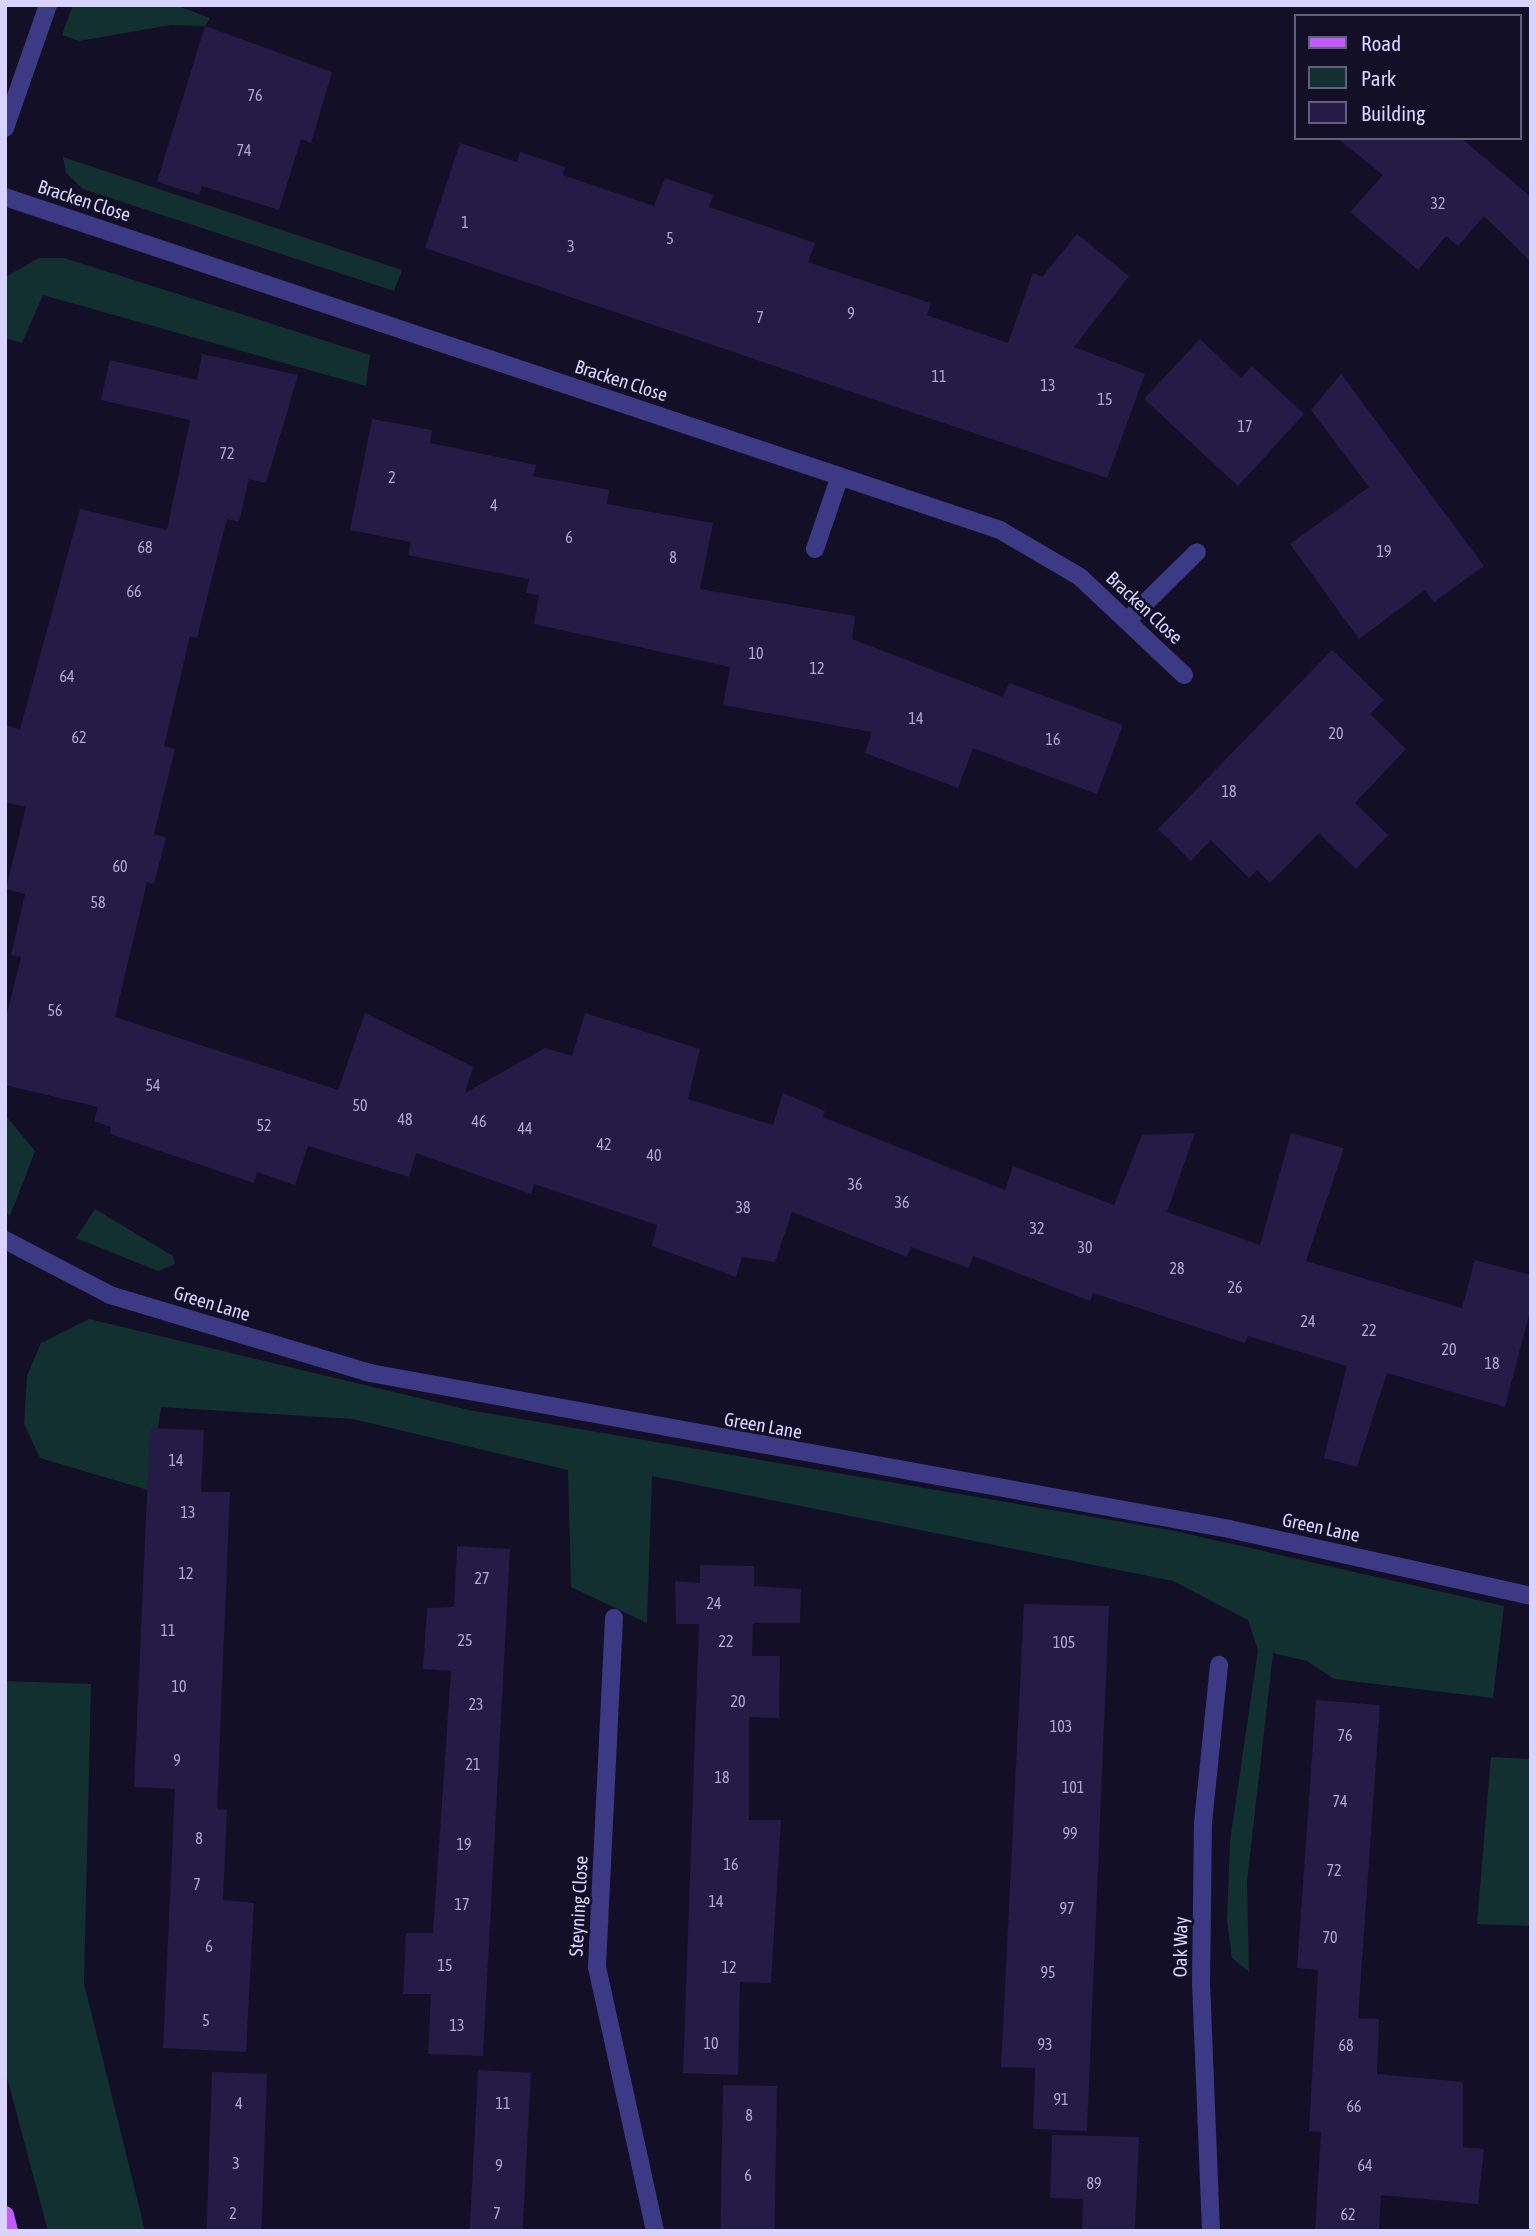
<!DOCTYPE html>
<html>
<head>
<meta charset="utf-8">
<style>
  body { margin:0 }
  #map { position:relative; width:1536px; height:2236px; overflow:hidden; background:#130f26; font-family:"Asap Condensed",sans-serif }
  div>[style] { position:absolute }
  .green>* { inset:0; background:#12302f }
  .building>* { inset:0; background:#241b47; transform-origin:0 0 }
  .street>* { height:18px; margin:-9px; padding:0 9px; transform-origin:9px; border-radius:9px; background:#3d3a85 }
  .primary>* { height:18px; margin:-9px; padding:0 9px; transform-origin:9px; border-radius:9px; background:#c25bff }
  span { translate:-50% -50%; white-space:nowrap; text-align:center; line-height:1.15; -webkit-text-stroke:6px #130f26; paint-order:stroke }
  .number-label { font-size:16px; color:#aca6d1 }
  .number-label span { -webkit-text-stroke-width:0 }
  .street-label { font-size:19px; color:#d9d4ff }
  .frame { position:absolute; inset:0; border:7px solid #d9d4ff; pointer-events:none }
  .legend { position:absolute; left:1294px; top:14px; width:228px; height:126px; box-sizing:border-box; background:#130f26; border:2px solid #625e7d; margin:0; padding:9px 12px; list-style:none; font-size:21px; color:#d9d4ff }
  .legend li { display:flex; align-items:center; gap:14px; height:35px }
  .legend b { width:35px; border:2px solid #625e7d }
</style>
</head>
<body>
<div id="map">
  <div class="green">
    <div style="clip-path:polygon(73px 5px,176px 5px,210px 18px,205px 26px,171px 25px,79px 41px,62px 35px)"></div>
    <div style="clip-path:polygon(63px 157px,402px 270px,394px 291px,83px 189px,66px 173px)"></div>
    <div style="clip-path:polygon(39px 258px,64px 258px,370px 355px,366px 386px,43px 295px,22px 343px,5px 338px,5px 277px)"></div>
    <div style="clip-path:polygon(5px 1115px,35px 1151px,10px 1216px,5px 1211px)"></div>
    <div style="clip-path:polygon(95px 1209px,173px 1256px,175px 1264px,158px 1271px,76px 1238px)"></div>
    <div style="clip-path:polygon(89px 1319px,469px 1410px,1175px 1531px,1504px 1606px,1493px 1698px,1334px 1679px,1307px 1661px,1273px 1653px,1247px 1882px,1249px 1972px,1232px 1958px,1227px 1920px,1230px 1841px,1258px 1650px,1248px 1620px,1173px 1581px,652px 1476px,647px 1623px,571px 1587px,568px 1470px,353px 1419px,161px 1407px,148px 1490px,40px 1458px,24px 1424px,27px 1376px,41px 1343px)"></div>
    <div style="clip-path:polygon(5px 1681px,91px 1684px,84px 1983px,145px 2231px,48px 2231px,5px 2070px)"></div>
    <div style="clip-path:polygon(1491px 1757px,1531px 1759px,1531px 1926px,1477px 1924px)"></div>
  </div>
  <div class="building">
    <div style="clip-path:polygon(205px 26px,332px 72px,311px 143px,301px 139px,279px 210px,202px 186px,199px 195px,157px 182px)"></div>
    <div style="clip-path:polygon(1337px 138px,1461px 138px,1531px 197px,1531px 262px,1484px 216px,1458px 246px,1446px 236px,1418px 270px,1350px 212px,1383px 175px)"></div>
    <div style="clip-path:polygon(460px 143px,517px 162px,520px 152px,565px 167px,563px 175px,654px 206px,665px 178px,713px 195px,709px 207px,815px 243px,808px 262px,931px 303px,927px 315px,1008px 343px,1033px 273px,1042px 277px,1077px 234px,1129px 276px,1074px 347px,1145px 374px,1107px 478px,425px 248px)"></div>
    <div style="clip-path:polygon(1200px 339px,1241px 378px,1252px 366px,1304px 414px,1238px 486px,1144px 399px)"></div>
    <div style="clip-path:polygon(202px 354px,298px 375px,266px 483px,249px 479px,239px 522px,227px 519px,197px 638px,190px 636px,164px 746px,175px 749px,154px 834px,166px 837px,154px 884px,147px 882px,115px 1017px,338px 1090px,365px 1013px,473px 1067px,465px 1093px,545px 1048px,572px 1056px,585px 1013px,700px 1049px,688px 1099px,773px 1125px,783px 1093px,825px 1111px,823px 1117px,1005px 1190px,1013px 1166px,1114px 1205px,1142px 1135px,1195px 1133px,1167px 1212px,1260px 1245px,1291px 1133px,1344px 1148px,1306px 1261px,1462px 1308px,1475px 1260px,1531px 1275px,1531px 1307px,1505px 1407px,1387px 1373px,1357px 1467px,1324px 1458px,1347px 1366px,1248px 1336px,1245px 1343px,1093px 1293px,1090px 1301px,973px 1256px,969px 1268px,911px 1247px,907px 1257px,792px 1212px,775px 1262px,742px 1257px,736px 1277px,652px 1246px,657px 1225px,534px 1184px,531px 1194px,416px 1153px,409px 1177px,308px 1146px,295px 1185px,257px 1172px,254px 1183px,110px 1134px,111px 1127px,94px 1121px,98px 1107px,5px 1085px,5px 1021px,21px 957px,11px 955px,25px 894px,6px 889px,26px 807px,5px 802px,5px 725px,20px 729px,80px 509px,167px 530px,190px 420px,101px 400px,110px 360px,197px 380px)"></div>
    <div style="clip-path:polygon(1341px 374px,1484px 566px,1434px 602px,1425px 590px,1359px 639px,1290px 544px,1369px 487px,1311px 410px)"></div>
    <div style="clip-path:polygon(372px 419px,432px 430px,430px 443px,536px 465px,533px 476px,609px 490px,607px 504px,713px 523px,700px 589px,855px 616px,852px 639px,1003px 697px,1009px 683px,1123px 725px,1097px 794px,973px 748px,958px 788px,865px 753px,872px 732px,723px 705px,730px 667px,534px 624px,539px 595px,526px 593px,529px 579px,408px 555px,411px 542px,350px 530px)"></div>
    <div style="clip-path:polygon(1332px 650px,1384px 700px,1370px 714px,1406px 749px,1355px 803px,1388px 835px,1356px 869px,1319px 833px,1270px 883px,1257px 870px,1249px 878px,1211px 840px,1191px 861px,1158px 829px)"></div>
    <div style="clip-path:polygon(150px 1428px,204px 1430px,201px 1492px,230px 1492px,217px 1809px,227px 1810px,223px 1900px,254px 1903px,246px 2052px,163px 2048px,175px 1789px,134px 1787px)"></div>
    <div style="clip-path:polygon(457px 1546px,510px 1549px,483px 2056px,428px 2054px,431px 1994px,403px 1994px,406px 1933px,433px 1933px,451px 1671px,423px 1669px,427px 1608px,454px 1607px)"></div>
    <div style="clip-path:polygon(700px 1565px,754px 1566px,754px 1586px,801px 1589px,800px 1623px,753px 1623px,752px 1656px,780px 1656px,779px 1718px,749px 1717px,749px 1820px,781px 1820px,771px 1983px,740px 1982px,738px 2075px,683px 2073px,699px 1624px,676px 1624px,675px 1581px,700px 1583px)"></div>
    <div style="clip-path:polygon(1024px 1604px,1109px 1606px,1087px 2131px,1033px 2129px,1035px 2068px,1001px 2067px)"></div>
    <div style="clip-path:polygon(1316px 1700px,1380px 1705px,1358px 2018px,1379px 2019px,1377px 2074px,1463px 2082px,1463px 2147px,1484px 2149px,1478px 2204px,1381px 2195px,1379px 2231px,1315px 2231px,1321px 2132px,1309px 2131px,1318px 1970px,1297px 1968px)"></div>
    <div style="left:478px;top:2070px;width:53px;height:161px;rotate:3deg"></div>
    <div style="left:212px;top:2072px;width:55px;height:159px;rotate:2deg"></div>
    <div style="left:723px;top:2085px;width:54px;height:146px;rotate:1deg"></div>
    <div style="clip-path:polygon(1052px 2135px,1139px 2137px,1135px 2231px,1082px 2231px,1083px 2199px,1050px 2198px)"></div>
  </div>
  <div class="street">
    <div style="left:5px;top:128px;width:130px;rotate:-70.7deg"></div>
    <div style="left:5px;top:197px;width:1049px;rotate:18.5deg"></div>
    <div style="left:1000px;top:530px;width:93px;rotate:30.4deg"></div>
    <div style="left:1080px;top:577px;width:143px;rotate:43.3deg"></div>
    <div style="left:815px;top:549px;width:77px;rotate:-71.1deg"></div>
    <div style="left:1127px;top:621px;width:98px;rotate:-44.6deg"></div>
    <div style="left:5px;top:1240px;width:119px;rotate:27.6deg"></div>
    <div style="left:110px;top:1295px;width:271px;rotate:16.7deg"></div>
    <div style="left:370px;top:1373px;width:873px;rotate:10.29deg"></div>
    <div style="left:1229px;top:1529px;width:309px;rotate:12.5deg"></div>
    <div style="left:614px;top:1618px;width:349px;rotate:92.8deg"></div>
    <div style="left:597px;top:1967px;width:270px;rotate:77.6deg"></div>
    <div style="left:1211px;top:2231px;width:246px;rotate:-92.3deg"></div>
    <div style="left:1201px;top:1985px;width:162px;rotate:-89.3deg"></div>
    <div style="left:1203px;top:1823px;width:159px;rotate:-84.2deg"></div>
  </div>
  <div class="primary">
    <div style="left:5px;top:2215px;width:16px;rotate:76deg"></div>
  </div>
  <div class="number-label">
    <span style="left:255px;top:95px">76</span>
    <span style="left:244px;top:150px">74</span>
    <span style="left:1438px;top:203px">32</span>
    <span style="left:465px;top:222px">1</span>
    <span style="left:670px;top:238px">5</span>
    <span style="left:571px;top:246px">3</span>
    <span style="left:851px;top:313px">9</span>
    <span style="left:760px;top:317px">7</span>
    <span style="left:939px;top:376px">11</span>
    <span style="left:1048px;top:385px">13</span>
    <span style="left:1105px;top:399px">15</span>
    <span style="left:1245px;top:426px">17</span>
    <span style="left:227px;top:453px">72</span>
    <span style="left:392px;top:477px">2</span>
    <span style="left:494px;top:505px">4</span>
    <span style="left:569px;top:537px">6</span>
    <span style="left:145px;top:547px">68</span>
    <span style="left:1384px;top:551px">19</span>
    <span style="left:673px;top:557px">8</span>
    <span style="left:134px;top:591px">66</span>
    <span style="left:756px;top:653px">10</span>
    <span style="left:817px;top:668px">12</span>
    <span style="left:67px;top:676px">64</span>
    <span style="left:916px;top:718px">14</span>
    <span style="left:1336px;top:733px">20</span>
    <span style="left:79px;top:737px">62</span>
    <span style="left:1053px;top:739px">16</span>
    <span style="left:1229px;top:791px">18</span>
    <span style="left:120px;top:866px">60</span>
    <span style="left:98px;top:902px">58</span>
    <span style="left:55px;top:1010px">56</span>
    <span style="left:153px;top:1085px">54</span>
    <span style="left:360px;top:1105px">50</span>
    <span style="left:405px;top:1119px">48</span>
    <span style="left:479px;top:1121px">46</span>
    <span style="left:264px;top:1125px">52</span>
    <span style="left:525px;top:1128px">44</span>
    <span style="left:604px;top:1144px">42</span>
    <span style="left:654px;top:1155px">40</span>
    <span style="left:855px;top:1184px">36</span>
    <span style="left:902px;top:1202px">36</span>
    <span style="left:743px;top:1207px">38</span>
    <span style="left:1037px;top:1228px">32</span>
    <span style="left:1085px;top:1247px">30</span>
    <span style="left:1177px;top:1268px">28</span>
    <span style="left:1235px;top:1287px">26</span>
    <span style="left:1308px;top:1321px">24</span>
    <span style="left:1369px;top:1330px">22</span>
    <span style="left:1449px;top:1349px">20</span>
    <span style="left:1492px;top:1363px">18</span>
    <span style="left:176px;top:1460px">14</span>
    <span style="left:188px;top:1512px">13</span>
    <span style="left:186px;top:1573px">12</span>
    <span style="left:482px;top:1578px">27</span>
    <span style="left:714px;top:1603px">24</span>
    <span style="left:168px;top:1630px">11</span>
    <span style="left:465px;top:1640px">25</span>
    <span style="left:726px;top:1641px">22</span>
    <span style="left:1064px;top:1642px">105</span>
    <span style="left:179px;top:1686px">10</span>
    <span style="left:738px;top:1701px">20</span>
    <span style="left:476px;top:1704px">23</span>
    <span style="left:1061px;top:1726px">103</span>
    <span style="left:1345px;top:1735px">76</span>
    <span style="left:177px;top:1760px">9</span>
    <span style="left:473px;top:1764px">21</span>
    <span style="left:722px;top:1777px">18</span>
    <span style="left:1073px;top:1787px">101</span>
    <span style="left:1340px;top:1801px">74</span>
    <span style="left:1070px;top:1833px">99</span>
    <span style="left:199px;top:1838px">8</span>
    <span style="left:464px;top:1844px">19</span>
    <span style="left:731px;top:1864px">16</span>
    <span style="left:1334px;top:1870px">72</span>
    <span style="left:197px;top:1884px">7</span>
    <span style="left:716px;top:1901px">14</span>
    <span style="left:462px;top:1904px">17</span>
    <span style="left:1067px;top:1908px">97</span>
    <span style="left:1330px;top:1937px">70</span>
    <span style="left:209px;top:1946px">6</span>
    <span style="left:445px;top:1965px">15</span>
    <span style="left:729px;top:1967px">12</span>
    <span style="left:1048px;top:1972px">95</span>
    <span style="left:206px;top:2020px">5</span>
    <span style="left:457px;top:2025px">13</span>
    <span style="left:711px;top:2043px">10</span>
    <span style="left:1045px;top:2044px">93</span>
    <span style="left:1346px;top:2045px">68</span>
    <span style="left:1061px;top:2099px">91</span>
    <span style="left:239px;top:2103px">4</span>
    <span style="left:503px;top:2103px">11</span>
    <span style="left:1354px;top:2106px">66</span>
    <span style="left:749px;top:2115px">8</span>
    <span style="left:236px;top:2163px">3</span>
    <span style="left:499px;top:2165px">9</span>
    <span style="left:1365px;top:2165px">64</span>
    <span style="left:748px;top:2175px">6</span>
    <span style="left:1094px;top:2183px">89</span>
    <span style="left:233px;top:2213px">2</span>
    <span style="left:497px;top:2213px">7</span>
    <span style="left:1348px;top:2214px">62</span>
  </div>
  <div class="street-label">
    <span style="left:84px;top:201px;rotate:18deg">Bracken Close</span>
    <span style="left:621px;top:381px;rotate:18deg">Bracken Close</span>
    <span style="left:1144px;top:608px;rotate:43deg">Bracken Close</span>
    <span style="left:212px;top:1304px;rotate:17deg">Green Lane</span>
    <span style="left:763px;top:1426px;rotate:10deg">Green Lane</span>
    <span style="left:1321px;top:1528px;rotate:12deg">Green Lane</span>
    <span style="left:579px;top:1906px;rotate:-87deg">Steyning Close</span>
    <span style="left:1181px;top:1947px;rotate:-89deg">Oak Way</span>
  </div>
  <div class="frame"></div>
  <ul class="legend">
  <li><b style="height:9px;background:#c25bff"></b>Road</li>
  <li><b style="height:19px;background:#12302f"></b>Park</li>
  <li><b style="height:19px;background:#241b47"></b>Building</li>
  </ul>
</div>
</body>
</html>
